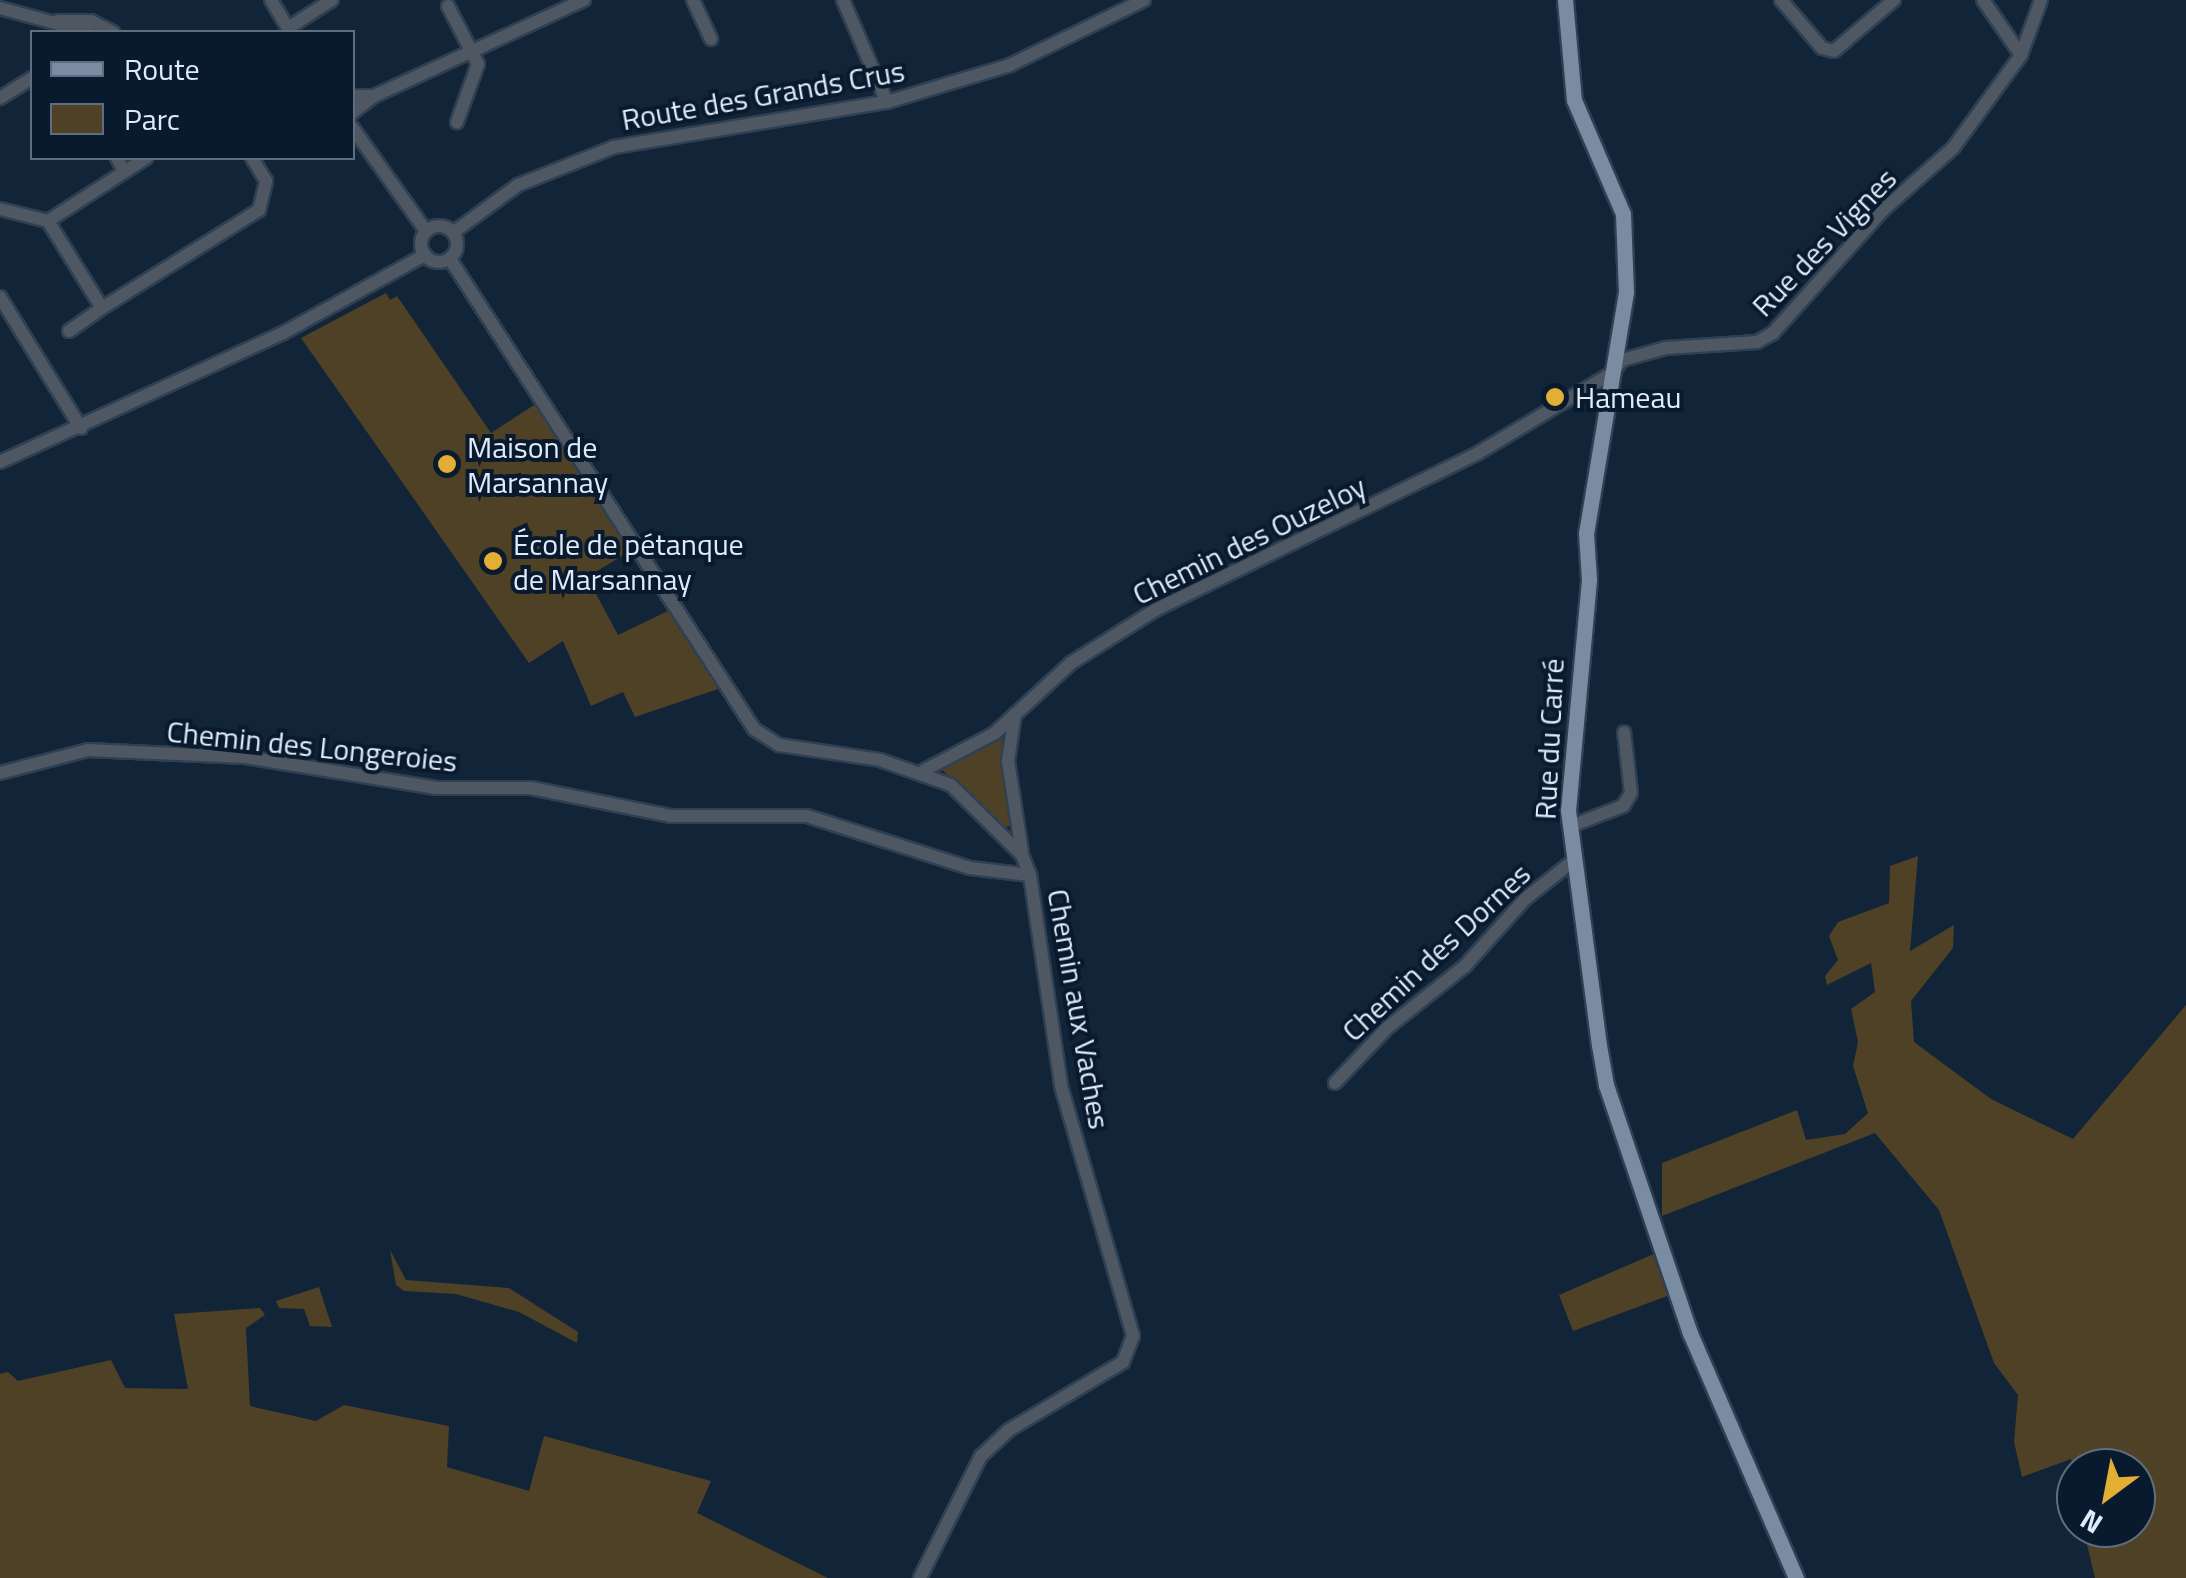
<!DOCTYPE html>
<html>
<head>
<meta charset="utf-8">
<style>
  body { margin:0 }
  #map { position:relative; width:2186px; height:1578px; overflow:hidden; background:#122438; font-family:"Titillium Web",sans-serif }
  div>[style] { position:absolute }
  .green>* { inset:0; background:#4e4125 }
  .roads { filter:drop-shadow(2px 0 #2f4053) drop-shadow(-2px 0 #2f4053) drop-shadow(0 2px #2f4053) drop-shadow(0 -2px #2f4053) }
  .minor>* { height:12px; margin:-6px; padding:0 6px; transform-origin:6px; border-radius:6px; background:#4f5862 }
  .minor>.ring { margin:-6px; padding:0; box-sizing:content-box; background:none; border:12px solid #4f5862; border-radius:50% }
  .major>* { height:15px; margin:-7.5px; padding:0 7.5px; transform-origin:7.5px; border-radius:7.5px; background:#7a8ca2 }
  .dots>* { width:28px; height:28px; translate:-50% -50%; box-sizing:border-box; border:5px solid #091a2e; border-radius:50% }
  span { translate:-50% -50%; white-space:nowrap; text-align:center; line-height:1.15; -webkit-text-stroke:8px #091a2e; paint-order:stroke }
  .street-label { font-size:30px; color:#dfebf9 }
  .poi-label { font-size:30px; color:#dfebf9 }
  .left { translate:0 -50%; text-align:left }
  .legend { position:absolute; left:30px; top:30px; width:325px; height:130px; box-sizing:border-box; background:#091a2e; border:2px solid #5f6e7f; margin:0; padding:12px 18px; list-style:none; font-size:30px; color:#dfebf9 }
  .legend li { display:flex; align-items:center; gap:20px; height:50px }
  .legend b { width:50px; border:2px solid #5f6e7f }
  .north { position:absolute; left:2056px; top:1448px; width:100px; height:100px; box-sizing:border-box; background:#091a2e; border:2px solid #5f6e7f; border-radius:50%; rotate:212deg; font-size:28px; font-weight:700; line-height:40px; text-align:center; color:#dfebf9 }
  .north::after { content:''; display:block; margin:auto; width:35px; height:45px; background:#e3ae34; clip-path:polygon(50% 0,100% 100%,50% 72%,0 100%) }
</style>
</head>
<body>
<div id="map">
  <div class="green">
    <div style="clip-path:polygon(386px 293px,390px 300px,397px 296px,491px 433px,537px 403px,632px 550px,587px 577px,618px 635px,670px 610px,718px 689px,635px 717px,623px 692px,591px 706px,563px 641px,529px 663px,301px 338px)"></div>
    <div style="clip-path:polygon(1002px 736px,1013px 826px,1004px 827px,941px 769px)"></div>
    <div style="clip-path:polygon(1918px 856px,1910px 951px,1954px 925px,1953px 948px,1911px 1001px,1914px 1042px,1991px 1099px,2073px 1139px,2186px 1005px,2186px 1578px,2095px 1578px,2083px 1528px,2136px 1528px,2136px 1468px,2076px 1468px,2076px 1487px,2071px 1459px,2022px 1477px,2014px 1442px,2018px 1395px,1994px 1363px,1939px 1210px,1875px 1133px,1662px 1216px,1662px 1163px,1797px 1110px,1806px 1140px,1845px 1134px,1868px 1113px,1853px 1066px,1858px 1042px,1851px 1009px,1875px 992px,1871px 963px,1827px 985px,1825px 976px,1838px 960px,1829px 936px,1838px 922px,1889px 903px,1890px 866px)"></div>
    <div style="clip-path:polygon(390px 1250px,406px 1280px,509px 1288px,578px 1332px,577px 1343px,519px 1312px,456px 1294px,404px 1291px,396px 1285px)"></div>
    <div style="clip-path:polygon(1656px 1253px,1670px 1295px,1573px 1331px,1559px 1295px)"></div>
    <div style="clip-path:polygon(319px 1287px,332px 1327px,310px 1326px,304px 1309px,279px 1308px,276px 1301px)"></div>
    <div style="clip-path:polygon(260px 1308px,265px 1315px,246px 1328px,250px 1406px,316px 1421px,344px 1405px,449px 1426px,447px 1467px,529px 1491px,544px 1436px,711px 1481px,697px 1513px,828px 1578px,0 1578px,0 1374px,8px 1372px,18px 1381px,111px 1360px,125px 1388px,188px 1389px,174px 1314px)"></div>
  </div>
  <div class="roads">
    <div class="minor">
      <div style="left:271px;top:0;width:37px;rotate:59deg"></div>
      <div style="left:693px;top:0;width:43px;rotate:65.2deg"></div>
      <div style="left:843px;top:0;width:111px;rotate:66.7deg"></div>
      <div style="left:1781px;top:0;width:63px;rotate:49.5deg"></div>
      <div style="left:1822px;top:48px;width:12px;rotate:14deg"></div>
      <div style="left:1834px;top:51px;width:79px;rotate:-40.4deg"></div>
      <div style="left:1983px;top:0;width:67px;rotate:55.4deg"></div>
      <div style="left:448px;top:6px;width:65px;rotate:62.7deg"></div>
      <div style="left:478px;top:64px;width:62px;rotate:109.9deg"></div>
      <div style="left:0;top:8px;width:91px;rotate:15.3deg"></div>
      <div style="left:58px;top:21px;width:33px"></div>
      <div style="left:91px;top:21px;width:25px;rotate:27deg"></div>
      <div style="left:288px;top:28px;width:52px;rotate:-32.5deg"></div>
      <div style="left:352px;top:96px;width:22px"></div>
      <div style="left:0;top:98px;width:38px;rotate:-32deg"></div>
      <div style="left:352px;top:113px;width:28px;rotate:-38deg"></div>
      <div style="left:374px;top:96px;width:231px;rotate:-24.6deg"></div>
      <div style="left:352px;top:127px;width:128px;rotate:54.6deg"></div>
      <div style="left:117px;top:158px;width:15px;rotate:62deg"></div>
      <div style="left:0;top:209px;width:49px;rotate:14deg"></div>
      <div style="left:48px;top:221px;width:117px;rotate:-32.7deg"></div>
      <div style="left:48px;top:221px;width:102px;rotate:58.2deg"></div>
      <div style="left:102px;top:308px;width:185px;rotate:-32deg"></div>
      <div style="left:259px;top:210px;width:30px;rotate:-76deg"></div>
      <div style="left:266px;top:181px;width:27px;rotate:-121deg"></div>
      <div class="ring" style="left:421px;top:226px;width:24px;height:24px"></div>
      <div style="left:454px;top:232px;width:79px;rotate:-36.3deg"></div>
      <div style="left:518px;top:185px;width:103px;rotate:-21.6deg"></div>
      <div style="left:614px;top:147px;width:277px;rotate:-9.4deg"></div>
      <div style="left:887px;top:102px;width:128px;rotate:-16.7deg"></div>
      <div style="left:1010px;top:65px;width:149px;rotate:-25.9deg"></div>
      <div style="left:450px;top:259px;width:560px;rotate:57.1deg"></div>
      <div style="left:754px;top:729px;width:30px;rotate:33deg"></div>
      <div style="left:779px;top:745px;width:102px;rotate:8.4deg"></div>
      <div style="left:880px;top:760px;width:75px;rotate:19.4deg"></div>
      <div style="left:951px;top:785px;width:100px;rotate:44.6deg"></div>
      <div style="left:1022px;top:855px;width:22px;rotate:68deg"></div>
      <div style="left:1030px;top:875px;width:213px;rotate:81.6deg"></div>
      <div style="left:1061px;top:1086px;width:260px;rotate:73.9deg"></div>
      <div style="left:1133px;top:1336px;width:28px;rotate:111deg"></div>
      <div style="left:1123px;top:1362px;width:133px;rotate:149.2deg"></div>
      <div style="left:1009px;top:1430px;width:38px;rotate:137deg"></div>
      <div style="left:981px;top:1456px;width:136px;rotate:116.6deg"></div>
      <div style="left:0;top:297px;width:154px;rotate:58.3deg"></div>
      <div style="left:69px;top:331px;width:40px;rotate:-34.9deg"></div>
      <div style="left:0;top:462px;width:311px;rotate:-24.5deg"></div>
      <div style="left:283px;top:333px;width:162px;rotate:-28.8deg"></div>
      <div style="left:1015px;top:714px;width:48px;rotate:98.5deg"></div>
      <div style="left:1008px;top:761px;width:93px;rotate:81.3deg"></div>
      <div style="left:923px;top:771px;width:81px;rotate:-27.8deg"></div>
      <div style="left:995px;top:733px;width:103px;rotate:-42.6deg"></div>
      <div style="left:1071px;top:663px;width:99px;rotate:-32.2deg"></div>
      <div style="left:1155px;top:610px;width:359px;rotate:-25.9deg"></div>
      <div style="left:1478px;top:453px;width:156px;rotate:-30.8deg"></div>
      <div style="left:1612px;top:373px;width:16px;rotate:-52deg"></div>
      <div style="left:1622px;top:360px;width:46px;rotate:-15.3deg"></div>
      <div style="left:1666px;top:348px;width:91px;rotate:-3.8deg"></div>
      <div style="left:1757px;top:342px;width:18px;rotate:-29deg"></div>
      <div style="left:1773px;top:333px;width:165px;rotate:-48.2deg"></div>
      <div style="left:1883px;top:210px;width:94px;rotate:-41.5deg"></div>
      <div style="left:1953px;top:148px;width:115px;rotate:-53.8deg"></div>
      <div style="left:2021px;top:55px;width:59px;rotate:-70deg"></div>
      <div style="left:0;top:773px;width:91px;rotate:-14.6deg"></div>
      <div style="left:88px;top:750px;width:157px;rotate:2.6deg"></div>
      <div style="left:245px;top:757px;width:194px;rotate:9.2deg"></div>
      <div style="left:437px;top:788px;width:94px"></div>
      <div style="left:531px;top:788px;width:143px;rotate:11.3deg"></div>
      <div style="left:671px;top:816px;width:136px"></div>
      <div style="left:807px;top:816px;width:171px;rotate:17.7deg"></div>
      <div style="left:970px;top:868px;width:60px;rotate:6.7deg"></div>
      <div style="left:1571px;top:826px;width:56px;rotate:-21deg"></div>
      <div style="left:1623px;top:806px;width:15px;rotate:-58deg"></div>
      <div style="left:1631px;top:793px;width:61px;rotate:-96.5deg"></div>
      <div style="left:1335px;top:1083px;width:76px;rotate:-46.6deg"></div>
      <div style="left:1387px;top:1028px;width:100px;rotate:-38.5deg"></div>
      <div style="left:1465px;top:966px;width:90px;rotate:-48.2deg"></div>
      <div style="left:1525px;top:899px;width:61px;rotate:-38.4deg"></div>
    </div>
    <div class="major">
      <div style="left:1565px;top:0;width:100px;rotate:84.9deg"></div>
      <div style="left:1574px;top:100px;width:124px;rotate:66.7deg"></div>
      <div style="left:1623px;top:214px;width:78px;rotate:87.8deg"></div>
      <div style="left:1626px;top:292px;width:244px;rotate:99.4deg"></div>
      <div style="left:1586px;top:533px;width:47px;rotate:86.3deg"></div>
      <div style="left:1589px;top:580px;width:231px;rotate:95.2deg"></div>
      <div style="left:1568px;top:810px;width:237px;rotate:82.5deg"></div>
      <div style="left:1599px;top:1045px;width:41px;rotate:80.1deg"></div>
      <div style="left:1606px;top:1085px;width:262px;rotate:71.3deg"></div>
      <div style="left:1690px;top:1333px;width:267px;rotate:66.6deg"></div>
    </div>
  </div>
  <div class="dots">
    <div style="left:1555px;top:397px;background:#e3ae34"></div>
    <div style="left:447px;top:464px;background:#e3ae34"></div>
    <div style="left:493px;top:561px;background:#e3ae34"></div>
  </div>
  <div class="street-label">
    <span style="left:763px;top:95px;rotate:-10deg">Route des Grands Crus</span>
    <span style="left:1824px;top:242px;rotate:-46deg">Rue des Vignes</span>
    <span style="left:1249px;top:540px;rotate:-26deg">Chemin des Ouzeloy</span>
    <span style="left:1549px;top:739px;rotate:-87deg">Rue du Carré</span>
    <span style="left:312px;top:746px;rotate:6deg">Chemin des Longeroies</span>
    <span style="left:1436px;top:952px;rotate:-43deg">Chemin des Dornes</span>
    <span style="left:1079px;top:1009px;rotate:80deg">Chemin aux Vaches</span>
  </div>
  <div class="poi-label">
    <span class="left" style="left:1575px;top:397px">Hameau</span>
    <span class="left" style="left:467px;top:464px">Maison de<br>Marsannay</span>
    <span class="left" style="left:513px;top:561px">École de pétanque<br>de Marsannay</span>
  </div>
  <ul class="legend">
  <li><b style="height:12px;background:#7a8ca2"></b>Route</li>
  <li><b style="height:28px;background:#4e4125"></b>Parc</li>
  </ul>
  <div class="north">N</div>
</div>
</body>
</html>
